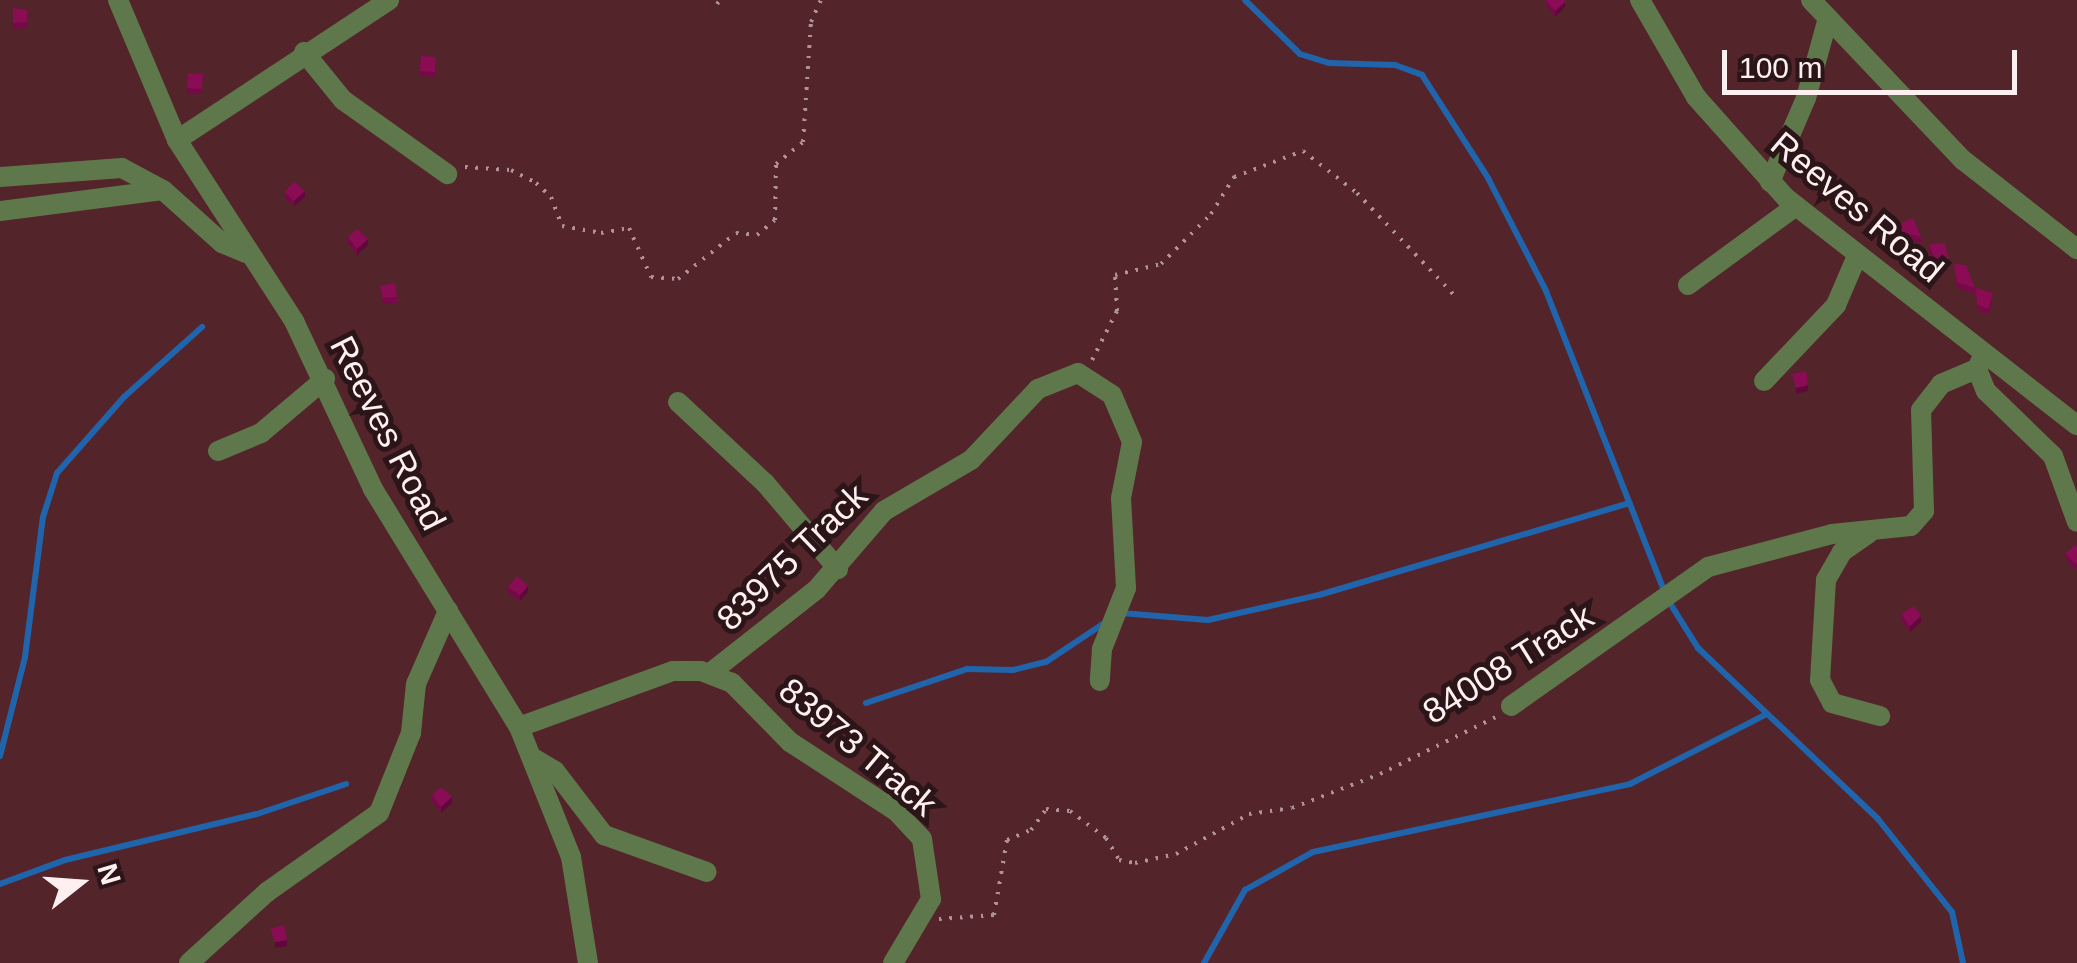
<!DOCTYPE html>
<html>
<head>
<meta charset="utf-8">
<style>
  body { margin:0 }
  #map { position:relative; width:2077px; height:963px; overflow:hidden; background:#54242b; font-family:Arial,sans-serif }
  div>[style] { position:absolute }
  .stream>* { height:6px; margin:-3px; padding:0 3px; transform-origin:3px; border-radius:3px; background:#2065ac }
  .path>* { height:4px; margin-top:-2px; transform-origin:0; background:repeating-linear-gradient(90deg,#b19397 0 2.5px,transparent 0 10.5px) }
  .minor>* { height:20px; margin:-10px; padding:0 10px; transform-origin:10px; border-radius:10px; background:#5e784b }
  .wall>* { inset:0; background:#760a49; transform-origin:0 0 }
  .shaded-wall>* { inset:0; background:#60083c }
  .building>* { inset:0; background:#890c55; transform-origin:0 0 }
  span { translate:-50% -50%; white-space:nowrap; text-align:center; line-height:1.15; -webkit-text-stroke:10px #2b1518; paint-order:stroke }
  .street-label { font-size:35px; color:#fef0f1 }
  .north { position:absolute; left:30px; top:833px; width:100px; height:100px; -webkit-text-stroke:8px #2b1518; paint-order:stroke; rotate:73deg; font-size:28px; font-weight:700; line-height:40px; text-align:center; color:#fef0f1 }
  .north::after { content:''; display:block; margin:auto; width:35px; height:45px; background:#fef0f1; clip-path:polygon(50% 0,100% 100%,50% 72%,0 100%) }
  .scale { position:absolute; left:1722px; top:50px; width:295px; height:45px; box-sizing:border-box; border:5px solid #fef0f1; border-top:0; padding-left:12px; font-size:30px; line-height:35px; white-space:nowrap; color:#fef0f1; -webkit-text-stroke:8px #2b1518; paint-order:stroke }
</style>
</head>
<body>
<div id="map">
  <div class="stream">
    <div style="left:1245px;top:0;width:77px;rotate:44.5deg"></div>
    <div style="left:1300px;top:54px;width:30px;rotate:17deg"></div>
    <div style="left:1329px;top:63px;width:66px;rotate:1.7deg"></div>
    <div style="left:1395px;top:65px;width:29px;rotate:20deg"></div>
    <div style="left:1422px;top:75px;width:122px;rotate:57.3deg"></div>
    <div style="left:1488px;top:178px;width:127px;rotate:62.8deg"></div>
    <div style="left:1546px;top:291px;width:332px;rotate:68.5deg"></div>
    <div style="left:1668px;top:600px;width:57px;rotate:58deg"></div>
    <div style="left:1698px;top:648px;width:248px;rotate:43.5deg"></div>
    <div style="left:1878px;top:819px;width:119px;rotate:51.5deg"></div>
    <div style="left:1952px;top:912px;width:52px;rotate:77.8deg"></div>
    <div style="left:1121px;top:613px;width:87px;rotate:4.6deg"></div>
    <div style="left:1208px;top:620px;width:114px;rotate:-12.7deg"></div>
    <div style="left:1319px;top:595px;width:324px;rotate:-16.5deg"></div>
    <div style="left:866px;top:703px;width:107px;rotate:-18.6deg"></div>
    <div style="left:967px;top:669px;width:46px;rotate:1.2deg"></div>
    <div style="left:1013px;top:670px;width:34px;rotate:-14deg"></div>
    <div style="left:1046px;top:662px;width:72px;rotate:-33.7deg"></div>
    <div style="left:0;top:756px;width:102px;rotate:-75.8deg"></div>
    <div style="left:25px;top:657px;width:141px;rotate:-82.7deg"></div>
    <div style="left:43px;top:517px;width:46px;rotate:-72.3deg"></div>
    <div style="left:57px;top:473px;width:101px;rotate:-48.6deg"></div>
    <div style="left:124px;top:397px;width:105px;rotate:-41.9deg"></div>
    <div style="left:0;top:884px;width:69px;rotate:-20.3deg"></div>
    <div style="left:65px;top:860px;width:197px;rotate:-13.5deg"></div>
    <div style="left:257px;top:814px;width:94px;rotate:-18.6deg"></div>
    <div style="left:1204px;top:963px;width:84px;rotate:-60.7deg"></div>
    <div style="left:1245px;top:890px;width:78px;rotate:-29.2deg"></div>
    <div style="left:1313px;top:852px;width:324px;rotate:-12.1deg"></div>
    <div style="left:1630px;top:784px;width:154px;rotate:-27.1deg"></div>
  </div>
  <div class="path">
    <div style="left:717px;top:4px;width:5px;rotate:-53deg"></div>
    <div style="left:465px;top:167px;width:46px;rotate:3.7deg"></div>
    <div style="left:511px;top:170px;width:28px;rotate:27deg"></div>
    <div style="left:536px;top:183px;width:21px;rotate:43deg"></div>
    <div style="left:551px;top:197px;width:31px;rotate:69deg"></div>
    <div style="left:562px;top:226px;width:40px;rotate:10deg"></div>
    <div style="left:601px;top:233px;width:28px;rotate:-10deg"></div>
    <div style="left:629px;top:228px;width:54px;rotate:65.8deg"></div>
    <div style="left:651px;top:277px;width:27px;rotate:4deg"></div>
    <div style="left:678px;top:279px;width:74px;rotate:-38.4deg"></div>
    <div style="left:736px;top:233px;width:21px;rotate:5deg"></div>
    <div style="left:757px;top:235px;width:23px;rotate:-40deg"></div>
    <div style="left:775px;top:220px;width:56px;rotate:-89deg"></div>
    <div style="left:776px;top:164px;width:35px;rotate:-39deg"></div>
    <div style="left:803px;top:142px;width:120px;rotate:-86.2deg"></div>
    <div style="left:811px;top:22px;width:24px;rotate:-66deg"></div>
    <div style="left:1092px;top:360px;width:55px;rotate:-63deg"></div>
    <div style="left:1117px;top:311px;width:36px;rotate:-93deg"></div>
    <div style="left:1115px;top:275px;width:47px;rotate:-13.4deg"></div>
    <div style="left:1161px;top:264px;width:71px;rotate:-45deg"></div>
    <div style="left:1211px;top:214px;width:44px;rotate:-58.1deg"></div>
    <div style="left:1234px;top:177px;width:74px;rotate:-20.6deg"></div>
    <div style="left:1303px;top:151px;width:68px;rotate:37.9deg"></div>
    <div style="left:1357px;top:193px;width:145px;rotate:46.4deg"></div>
    <div style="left:939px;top:919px;width:55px;rotate:-4.2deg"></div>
    <div style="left:994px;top:915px;width:76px;rotate:-80.2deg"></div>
    <div style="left:1007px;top:840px;width:26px;rotate:-23deg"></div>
    <div style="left:1031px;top:830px;width:26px;rotate:-54deg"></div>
    <div style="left:1046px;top:809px;width:24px;rotate:5deg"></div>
    <div style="left:1070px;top:811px;width:45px;rotate:36.9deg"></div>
    <div style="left:1106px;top:838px;width:26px;rotate:59deg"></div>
    <div style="left:1119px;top:860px;width:16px;rotate:11deg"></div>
    <div style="left:1135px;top:863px;width:42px;rotate:-12.4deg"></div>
    <div style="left:1176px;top:854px;width:83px;rotate:-28.7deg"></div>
    <div style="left:1249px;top:814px;width:43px;rotate:-7.9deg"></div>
    <div style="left:1292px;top:808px;width:94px;rotate:-21.1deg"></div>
    <div style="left:1380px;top:774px;width:131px;rotate:-26.2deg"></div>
  </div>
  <div class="minor">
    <div style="left:118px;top:0;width:152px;rotate:67.1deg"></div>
    <div style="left:177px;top:140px;width:216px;rotate:57.1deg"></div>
    <div style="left:294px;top:321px;width:186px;rotate:64.8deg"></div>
    <div style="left:373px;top:489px;width:279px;rotate:58.5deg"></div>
    <div style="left:519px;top:727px;width:140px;rotate:68.2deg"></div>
    <div style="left:571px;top:857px;width:107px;rotate:80.9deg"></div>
    <div style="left:1640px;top:0;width:112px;rotate:60deg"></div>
    <div style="left:1696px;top:97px;width:135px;rotate:48.3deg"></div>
    <div style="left:1786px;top:198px;width:369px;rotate:38deg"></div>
    <div style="left:1811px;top:0;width:221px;rotate:46.5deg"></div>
    <div style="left:1963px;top:160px;width:145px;rotate:38deg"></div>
    <div style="left:304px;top:52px;width:62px;rotate:50.9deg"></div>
    <div style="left:343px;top:100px;width:128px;rotate:35.4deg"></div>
    <div style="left:177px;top:140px;width:254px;rotate:-33.4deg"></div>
    <div style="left:0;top:177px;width:122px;rotate:-4.2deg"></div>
    <div style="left:122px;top:168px;width:47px;rotate:28.2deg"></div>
    <div style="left:163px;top:190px;width:79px;rotate:41.9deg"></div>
    <div style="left:222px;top:243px;width:26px;rotate:23deg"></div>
    <div style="left:1770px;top:182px;width:91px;rotate:-66.8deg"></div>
    <div style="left:1806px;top:98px;width:83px;rotate:-74.6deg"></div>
    <div style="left:0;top:211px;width:164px;rotate:-7.3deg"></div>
    <div style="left:1688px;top:285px;width:134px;rotate:-36.2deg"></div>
    <div style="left:1981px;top:360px;width:10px;rotate:114deg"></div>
    <div style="left:1977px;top:369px;width:24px;rotate:68deg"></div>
    <div style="left:1986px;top:391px;width:93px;rotate:44.1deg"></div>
    <div style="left:2053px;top:456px;width:70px;rotate:70deg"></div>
    <div style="left:1764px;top:381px;width:105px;rotate:-46.5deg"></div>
    <div style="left:1836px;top:305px;width:53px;rotate:-66.8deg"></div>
    <div style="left:678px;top:402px;width:119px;rotate:43deg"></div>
    <div style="left:765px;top:483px;width:113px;rotate:49.7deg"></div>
    <div style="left:218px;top:451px;width:47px;rotate:-22.7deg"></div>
    <div style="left:261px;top:433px;width:84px;rotate:-40.2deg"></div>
    <div style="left:1869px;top:533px;width:33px;rotate:145deg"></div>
    <div style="left:1842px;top:552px;width:32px;rotate:120deg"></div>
    <div style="left:1826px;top:580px;width:100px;rotate:93.4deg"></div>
    <div style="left:1820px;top:680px;width:26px;rotate:62deg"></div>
    <div style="left:1832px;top:703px;width:50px;rotate:15.2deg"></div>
    <div style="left:710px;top:673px;width:135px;rotate:-38.1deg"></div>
    <div style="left:816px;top:590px;width:104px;rotate:-49.3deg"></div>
    <div style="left:884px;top:511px;width:101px;rotate:-30.4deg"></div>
    <div style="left:971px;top:460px;width:98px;rotate:-46.7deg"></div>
    <div style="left:1038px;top:389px;width:43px;rotate:-21.8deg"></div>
    <div style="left:1078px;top:373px;width:40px;rotate:32.9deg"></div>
    <div style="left:1112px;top:395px;width:51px;rotate:66.9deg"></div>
    <div style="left:1132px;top:442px;width:57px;rotate:101.1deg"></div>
    <div style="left:1121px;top:498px;width:90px;rotate:86.8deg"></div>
    <div style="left:1126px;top:588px;width:66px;rotate:111.5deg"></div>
    <div style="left:1102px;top:649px;width:32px;rotate:94deg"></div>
    <div style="left:1511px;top:706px;width:241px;rotate:-35.2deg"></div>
    <div style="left:1708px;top:567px;width:128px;rotate:-14.9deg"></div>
    <div style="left:1832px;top:534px;width:79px;rotate:-5.8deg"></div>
    <div style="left:1911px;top:526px;width:20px;rotate:-49deg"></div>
    <div style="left:1924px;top:511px;width:101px;rotate:-91.7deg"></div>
    <div style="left:1921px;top:410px;width:33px;rotate:-52deg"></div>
    <div style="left:1941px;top:384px;width:39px;rotate:-23deg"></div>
    <div style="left:519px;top:727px;width:164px;rotate:-20deg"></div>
    <div style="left:673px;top:671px;width:28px"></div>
    <div style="left:701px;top:671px;width:33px;rotate:21deg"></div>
    <div style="left:732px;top:683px;width:83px;rotate:45.5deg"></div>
    <div style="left:790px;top:742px;width:126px;rotate:33.1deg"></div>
    <div style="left:896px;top:811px;width:38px;rotate:47deg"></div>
    <div style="left:922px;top:839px;width:61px;rotate:81.5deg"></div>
    <div style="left:931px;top:899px;width:74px;rotate:120.7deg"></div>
    <div style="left:535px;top:759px;width:23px;rotate:31deg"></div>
    <div style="left:555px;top:771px;width:81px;rotate:52.6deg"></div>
    <div style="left:604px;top:835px;width:109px;rotate:19.8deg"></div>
    <div style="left:189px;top:963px;width:105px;rotate:-42.3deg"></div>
    <div style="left:267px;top:892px;width:137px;rotate:-35.2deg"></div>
    <div style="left:379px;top:813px;width:86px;rotate:-68.2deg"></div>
    <div style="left:411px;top:733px;width:49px;rotate:-84.2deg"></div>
    <div style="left:416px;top:684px;width:80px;rotate:-66.3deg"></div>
  </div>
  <div class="wall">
    <div style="clip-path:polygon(1546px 0,1565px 7px,1555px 17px,1546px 5px)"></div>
    <div style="clip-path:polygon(13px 8px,27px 10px,27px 28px,13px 29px)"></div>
    <div style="left:421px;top:56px;width:15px;height:20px;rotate:4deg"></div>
    <div style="left:188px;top:73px;width:15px;height:20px;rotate:4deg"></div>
    <div style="clip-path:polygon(285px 192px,305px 197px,294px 206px,285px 198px)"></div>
    <div style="clip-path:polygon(1902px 223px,1921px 237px,1921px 243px,1902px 238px)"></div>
    <div style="clip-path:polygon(348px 237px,368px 245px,357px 255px,348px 243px)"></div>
    <div style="clip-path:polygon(1929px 244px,1949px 260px,1949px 266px,1935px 266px,1929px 250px)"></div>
    <div style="clip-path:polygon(1954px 264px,1975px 288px,1975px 294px,1957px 288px)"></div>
    <div style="clip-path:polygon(380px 286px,397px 297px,397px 303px,383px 304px)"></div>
    <div style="clip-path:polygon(1976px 288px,1993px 299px,1988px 315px,1977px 310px)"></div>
    <div style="clip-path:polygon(2077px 547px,2077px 568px,2075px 570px,2066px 559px,2066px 553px)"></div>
    <div style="clip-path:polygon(508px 587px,528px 592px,520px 601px,508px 593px)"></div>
    <div style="clip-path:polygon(1901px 614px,1921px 622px,1910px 632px,1901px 620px)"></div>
    <div style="clip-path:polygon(432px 795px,452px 803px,441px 813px,432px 801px)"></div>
  </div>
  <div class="shaded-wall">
    <div style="clip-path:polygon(1565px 2px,1565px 7px,1555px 17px,1555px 11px)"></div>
    <div style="clip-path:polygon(305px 191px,305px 197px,294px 206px,294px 201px)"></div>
    <div style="clip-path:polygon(368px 239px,368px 245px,357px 255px,357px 249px)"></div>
    <div style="clip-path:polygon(1808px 385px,1808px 391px,1796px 394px,1796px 388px)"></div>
    <div style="clip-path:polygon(528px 586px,528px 592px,520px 601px,520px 595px)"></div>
    <div style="clip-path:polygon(1921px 616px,1921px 622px,1910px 632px,1910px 626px)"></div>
    <div style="clip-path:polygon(452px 797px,452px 803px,441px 813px,441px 807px)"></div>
    <div style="clip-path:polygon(287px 940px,287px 946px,275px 948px,275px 942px)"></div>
  </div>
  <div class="building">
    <div style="clip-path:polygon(1546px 0,1564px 0,1565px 2px,1555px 11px)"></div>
    <div style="clip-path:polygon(13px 8px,27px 10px,27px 22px,13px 23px)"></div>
    <div style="left:421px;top:56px;width:15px;height:15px;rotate:4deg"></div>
    <div style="left:188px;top:73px;width:15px;height:15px;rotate:4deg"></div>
    <div style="clip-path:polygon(294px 181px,305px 191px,294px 201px,285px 192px)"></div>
    <div style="clip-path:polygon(1913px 218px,1921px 237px,1902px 232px,1902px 223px)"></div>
    <div style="clip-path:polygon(357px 229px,368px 239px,357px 249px,348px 237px)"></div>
    <div style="clip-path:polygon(1945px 243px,1949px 260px,1935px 260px,1929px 244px)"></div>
    <div style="clip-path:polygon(1954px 264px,1966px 265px,1975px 288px,1957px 282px)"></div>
    <div style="clip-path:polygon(395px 283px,397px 297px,383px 298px,380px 286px)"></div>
    <div style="clip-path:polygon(1976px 288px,1993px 293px,1988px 309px,1977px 304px)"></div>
    <div style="clip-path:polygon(1806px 371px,1808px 385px,1796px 388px,1792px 374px)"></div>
    <div style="clip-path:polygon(2075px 545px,2077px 547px,2077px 563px,2075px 564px,2066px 553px)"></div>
    <div style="clip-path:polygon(517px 576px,528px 586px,520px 595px,508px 587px)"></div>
    <div style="clip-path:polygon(1914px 606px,1921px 616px,1910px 626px,1901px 614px)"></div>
    <div style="clip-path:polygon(441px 787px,452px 797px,441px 807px,432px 795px)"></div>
    <div style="clip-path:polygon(284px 925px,287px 940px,275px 942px,270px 929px)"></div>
  </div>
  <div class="street-label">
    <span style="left:1857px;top:207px;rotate:40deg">Reeves Road</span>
    <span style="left:388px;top:433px;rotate:63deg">Reeves Road</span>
    <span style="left:792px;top:557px;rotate:-44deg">83975 Track</span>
    <span style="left:1508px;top:664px;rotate:-32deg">84008 Track</span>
    <span style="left:858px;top:747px;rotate:40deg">83973 Track</span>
  </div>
  <div class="north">N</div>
  <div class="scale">100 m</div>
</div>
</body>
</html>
